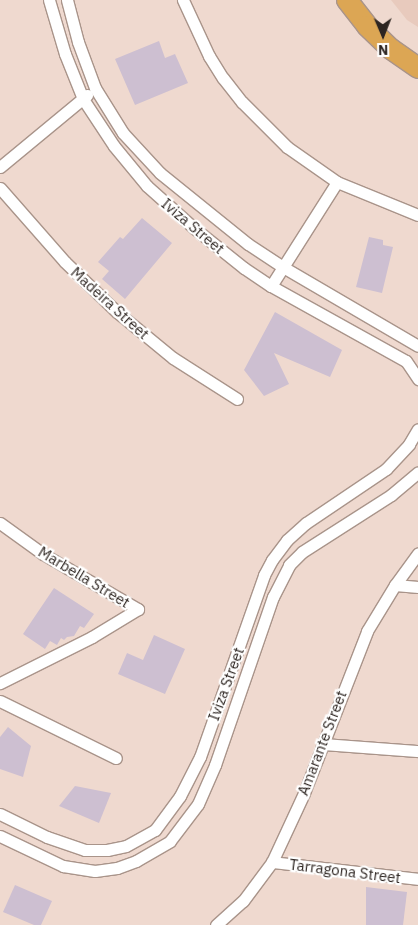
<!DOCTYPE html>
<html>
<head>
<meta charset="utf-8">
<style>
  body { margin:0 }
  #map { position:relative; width:418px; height:925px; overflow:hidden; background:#efd9cf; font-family:"IBM Plex Sans",sans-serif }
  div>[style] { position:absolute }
  .built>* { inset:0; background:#e8cabd }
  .building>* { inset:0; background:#cdbfd1 }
  .roads { filter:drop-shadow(1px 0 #a9948a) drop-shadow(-1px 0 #a9948a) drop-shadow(0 1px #a9948a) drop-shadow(0 -1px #a9948a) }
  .minor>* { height:11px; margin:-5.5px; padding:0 5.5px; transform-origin:5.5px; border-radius:5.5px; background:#fff }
  .trunk>* { height:20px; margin:-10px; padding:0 10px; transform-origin:10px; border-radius:10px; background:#dca654 }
  span { translate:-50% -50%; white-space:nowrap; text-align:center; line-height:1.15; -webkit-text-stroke:4.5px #fff; paint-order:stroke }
  .street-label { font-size:15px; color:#2d2521 }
  .north { position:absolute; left:358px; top:10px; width:50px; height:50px; -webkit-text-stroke:4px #fff; paint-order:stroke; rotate:179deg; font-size:14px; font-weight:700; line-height:20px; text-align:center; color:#2d2521 }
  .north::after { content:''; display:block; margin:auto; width:18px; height:22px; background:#2d2521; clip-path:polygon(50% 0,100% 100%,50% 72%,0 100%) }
</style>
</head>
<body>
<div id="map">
  <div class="built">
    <div style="clip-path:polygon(391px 0,418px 0,418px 27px,407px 20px)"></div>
  </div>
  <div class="building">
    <div style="clip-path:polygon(159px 41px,165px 58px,175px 54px,188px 83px,135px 105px,115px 59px)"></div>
    <div style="clip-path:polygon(142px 218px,172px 243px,125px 299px,102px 279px,109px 271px,98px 262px,120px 237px,123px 239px)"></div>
    <div style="clip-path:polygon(369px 237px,383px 240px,383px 245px,393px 247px,382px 293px,356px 287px)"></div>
    <div style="clip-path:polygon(275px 312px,342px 350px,330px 377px,274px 353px,289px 384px,264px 396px,244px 370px)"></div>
    <div style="clip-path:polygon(54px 588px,94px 614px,84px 628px,80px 626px,74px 636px,67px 637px,64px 640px,61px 638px,57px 645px,50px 641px,45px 649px,23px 634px)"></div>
    <div style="clip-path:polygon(154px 635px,185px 649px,165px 694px,118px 674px,127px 653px,143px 660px)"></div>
    <div style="clip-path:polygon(8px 727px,31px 746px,23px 777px,0 769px,0 737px)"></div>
    <div style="clip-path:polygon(75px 786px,111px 793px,99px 823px,59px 806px)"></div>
    <div style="clip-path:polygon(15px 885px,52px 901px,41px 925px,34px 925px,3px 912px)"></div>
    <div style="clip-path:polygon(366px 887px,407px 892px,403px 925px,366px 925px)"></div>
  </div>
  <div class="roads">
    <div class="minor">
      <div style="left:49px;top:0;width:56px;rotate:73.5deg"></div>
      <div style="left:65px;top:54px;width:48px;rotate:68.2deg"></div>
      <div style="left:83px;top:99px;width:56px;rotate:56.6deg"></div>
      <div style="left:114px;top:146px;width:52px;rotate:50.5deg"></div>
      <div style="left:147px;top:186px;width:63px;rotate:41.8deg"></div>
      <div style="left:194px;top:228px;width:64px;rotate:38.7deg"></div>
      <div style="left:244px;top:268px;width:32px;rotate:34deg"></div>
      <div style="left:271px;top:286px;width:154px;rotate:29.1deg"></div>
      <div style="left:406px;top:361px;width:22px;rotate:56deg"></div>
      <div style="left:67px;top:0;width:43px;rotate:75.3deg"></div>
      <div style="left:78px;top:42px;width:49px;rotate:69.7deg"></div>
      <div style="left:95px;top:88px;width:53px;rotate:58.1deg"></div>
      <div style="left:123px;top:133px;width:54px;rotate:47.2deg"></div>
      <div style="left:160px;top:173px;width:113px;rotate:38.9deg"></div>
      <div style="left:248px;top:244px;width:42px;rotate:33.3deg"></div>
      <div style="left:283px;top:267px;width:156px;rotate:30.3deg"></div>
      <div style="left:183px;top:0;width:62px;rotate:65.1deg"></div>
      <div style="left:209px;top:56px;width:26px;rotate:58deg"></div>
      <div style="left:223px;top:78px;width:31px;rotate:52deg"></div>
      <div style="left:242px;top:102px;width:64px;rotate:45deg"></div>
      <div style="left:287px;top:147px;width:61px;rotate:35deg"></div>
      <div style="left:337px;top:182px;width:87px;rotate:22.2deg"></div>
      <div style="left:0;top:167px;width:113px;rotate:-39.6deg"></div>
      <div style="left:0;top:188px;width:98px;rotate:48.7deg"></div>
      <div style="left:65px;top:262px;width:72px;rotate:43.9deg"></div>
      <div style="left:117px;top:312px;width:72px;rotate:39.4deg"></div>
      <div style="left:173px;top:358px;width:76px;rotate:32.6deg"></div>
      <div style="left:271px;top:286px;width:123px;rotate:-57.6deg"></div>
      <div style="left:0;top:523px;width:53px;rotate:35.8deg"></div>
      <div style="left:43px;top:554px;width:110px;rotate:30.1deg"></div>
      <div style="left:138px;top:609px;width:54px;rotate:148.7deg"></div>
      <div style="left:92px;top:637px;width:103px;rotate:153.4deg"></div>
      <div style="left:395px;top:585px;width:23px;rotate:5deg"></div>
      <div style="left:0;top:701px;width:129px;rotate:26.2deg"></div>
      <div style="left:322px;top:744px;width:96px;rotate:4.2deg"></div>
      <div style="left:0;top:814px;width:52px;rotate:26.1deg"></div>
      <div style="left:47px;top:837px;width:40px;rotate:18.9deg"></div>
      <div style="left:85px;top:850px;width:22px"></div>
      <div style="left:107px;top:850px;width:19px;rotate:-12deg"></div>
      <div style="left:126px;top:846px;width:33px;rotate:-29deg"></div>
      <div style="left:155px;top:830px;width:42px;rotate:-53.7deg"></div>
      <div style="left:180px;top:796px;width:44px;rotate:-62.9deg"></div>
      <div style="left:200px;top:757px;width:193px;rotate:-70.6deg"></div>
      <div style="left:264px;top:575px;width:17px;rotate:-62deg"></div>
      <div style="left:272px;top:560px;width:25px;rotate:-53deg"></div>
      <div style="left:287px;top:540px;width:25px;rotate:-42deg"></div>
      <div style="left:306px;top:523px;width:97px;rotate:-34deg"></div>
      <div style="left:386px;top:469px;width:34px;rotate:-47deg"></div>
      <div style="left:409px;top:444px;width:17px;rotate:-59deg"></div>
      <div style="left:0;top:836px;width:70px;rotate:25.5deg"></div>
      <div style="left:63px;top:866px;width:32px;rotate:9deg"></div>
      <div style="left:95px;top:871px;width:22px;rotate:-8deg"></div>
      <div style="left:117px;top:868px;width:20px;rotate:-20deg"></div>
      <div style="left:136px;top:861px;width:39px;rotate:-30deg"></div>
      <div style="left:170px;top:841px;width:46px;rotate:-52.9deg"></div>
      <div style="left:198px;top:804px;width:43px;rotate:-66.4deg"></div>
      <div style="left:215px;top:765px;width:178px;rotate:-71deg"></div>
      <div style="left:273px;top:597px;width:36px;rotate:-63deg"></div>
      <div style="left:289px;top:565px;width:18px;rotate:-45deg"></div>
      <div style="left:302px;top:552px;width:106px;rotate:-32.6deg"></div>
      <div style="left:391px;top:495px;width:35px;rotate:-40deg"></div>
      <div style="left:272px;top:862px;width:147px;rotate:6.6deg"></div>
      <div style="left:216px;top:925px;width:36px;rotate:-42deg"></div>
      <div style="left:243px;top:901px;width:49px;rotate:-53.4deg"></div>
      <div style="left:272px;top:862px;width:76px;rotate:-65.1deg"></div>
      <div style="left:304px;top:793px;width:174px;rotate:-68.7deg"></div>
      <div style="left:367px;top:631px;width:54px;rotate:-58.7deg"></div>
      <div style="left:395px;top:585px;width:39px;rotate:-54deg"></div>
    </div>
    <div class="trunk">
      <div style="left:347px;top:0;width:33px;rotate:52deg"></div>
      <div style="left:367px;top:26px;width:33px;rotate:44deg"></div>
      <div style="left:391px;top:49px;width:33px;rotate:35deg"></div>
    </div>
  </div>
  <div class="street-label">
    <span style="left:193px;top:226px;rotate:40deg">Iviza Street</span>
    <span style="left:110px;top:303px;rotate:42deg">Madeira Street</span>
    <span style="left:84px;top:577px;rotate:31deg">Marbella Street</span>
    <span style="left:226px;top:684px;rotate:-70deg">Iviza Street</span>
    <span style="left:322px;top:743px;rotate:-69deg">Amarante Street</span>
    <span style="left:345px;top:871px;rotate:7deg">Tarragona Street</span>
  </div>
  <div class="north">N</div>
</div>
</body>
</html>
